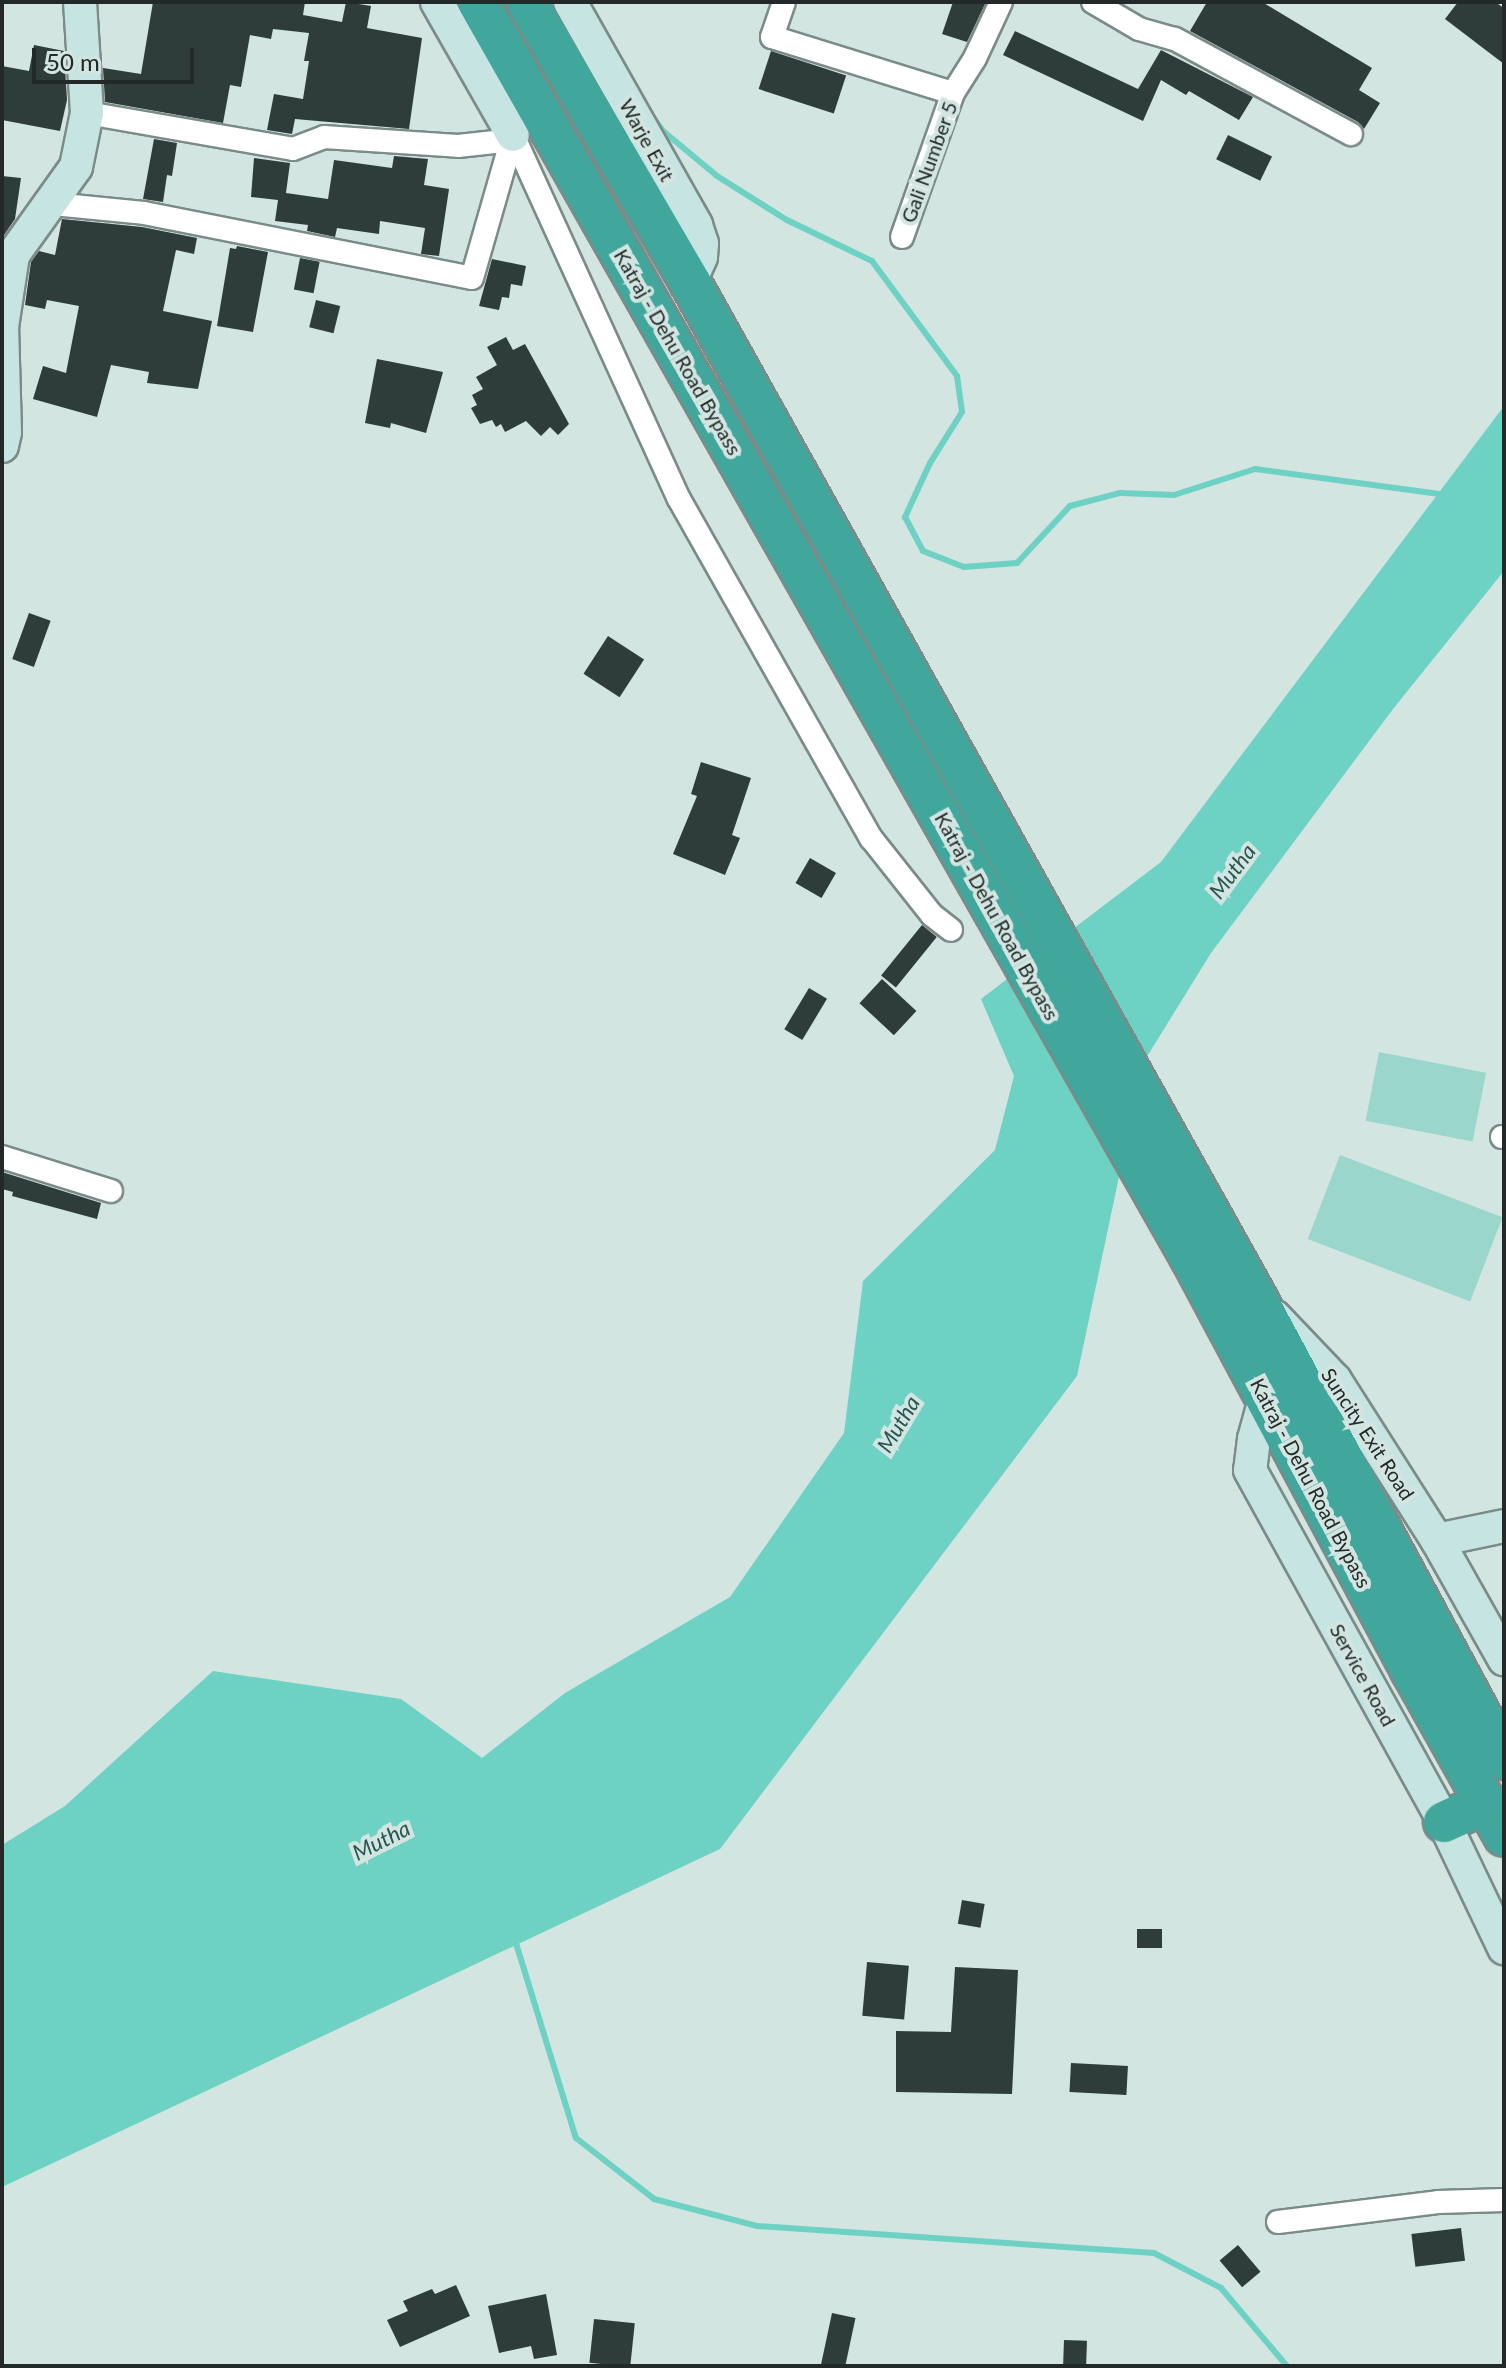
<!DOCTYPE html>
<html>
<head>
<meta charset="utf-8">
<style>
  body { margin:0 }
  #map { position:relative; width:1506px; height:2368px; overflow:hidden; background:#d2e5e1; font-family:Lato,sans-serif }
  div>[style] { position:absolute }
  .green>* { inset:0; background:#9bd6cd; transform-origin:0 0 }
  .water>* { inset:0; background:#6dd1c4 }
  .stream>* { height:6px; margin:-3px; padding:0 3px; transform-origin:3px; border-radius:3px; background:#6dd1c4 }
  .building>* { inset:0; background:#2e3d3a; transform-origin:0 0 }
  .roads { filter:drop-shadow(2px 0 #7a8b88) drop-shadow(-2px 0 #7a8b88) drop-shadow(0 2px #7a8b88) drop-shadow(0 -2px #7a8b88) }
  .street>* { height:22px; margin:-11px; padding:0 11px; transform-origin:11px; border-radius:11px; background:#fff }
  .secondary>* { height:32px; margin:-16px; padding:0 16px; transform-origin:16px; border-radius:16px; background:#c6e4e1 }
  .highway>* { height:40px; margin:-20px; padding:0 20px; transform-origin:20px; border-radius:20px; background:#41a69b }
  span { translate:-50% -50%; white-space:nowrap; text-align:center; line-height:1.15; -webkit-text-stroke:8px #d2e5e1; paint-order:stroke }
  .street-label { font-size:20px; color:#222928 }
  .water-label { font-size:22px; color:#295650; font-style:italic }
  .frame { position:absolute; inset:0; border:4px solid #222928; pointer-events:none }
  .scale { position:absolute; left:32px; top:48px; width:162px; height:36px; box-sizing:border-box; border:4px solid #222928; border-top:0; padding-left:10px; font-size:24px; line-height:28px; white-space:nowrap; color:#222928; -webkit-text-stroke:6px #d2e5e1; paint-order:stroke }
</style>
</head>
<body>
<div id="map">
  <div class="green">
    <div style="left:1379px;top:1052px;width:109px;height:70px;rotate:11deg"></div>
    <div style="left:1340px;top:1155px;width:174px;height:90px;rotate:21deg"></div>
  </div>
  <div class="water">
    <div style="clip-path:polygon(1504px 406px,1504px 571px,1393px 709px,1211px 953px,1143px 1063px,1077px 1376px,720px 1849px,2px 2187px,2px 1845px,65px 1806px,213px 1671px,401px 1699px,482px 1758px,565px 1693px,730px 1597px,844px 1433px,863px 1281px,995px 1150px,1014px 1076px,981px 999px,1161px 862px)"></div>
  </div>
  <div class="stream">
    <div style="left:652px;top:116px;width:19px;rotate:54deg"></div>
    <div style="left:663px;top:131px;width:70px;rotate:39.8deg"></div>
    <div style="left:717px;top:176px;width:83px;rotate:32.2deg"></div>
    <div style="left:787px;top:220px;width:94px;rotate:25.8deg"></div>
    <div style="left:872px;top:261px;width:143px;rotate:53.5deg"></div>
    <div style="left:957px;top:376px;width:36px;rotate:82deg"></div>
    <div style="left:962px;top:412px;width:60px;rotate:122.1deg"></div>
    <div style="left:930px;top:463px;width:60px;rotate:114.8deg"></div>
    <div style="left:905px;top:517px;width:38px;rotate:62deg"></div>
    <div style="left:923px;top:551px;width:44px;rotate:21.3deg"></div>
    <div style="left:964px;top:567px;width:53px;rotate:-4.3deg"></div>
    <div style="left:1017px;top:563px;width:78px;rotate:-47.1deg"></div>
    <div style="left:1070px;top:506px;width:52px;rotate:-14.6deg"></div>
    <div style="left:1120px;top:493px;width:54px;rotate:2.1deg"></div>
    <div style="left:1174px;top:495px;width:85px;rotate:-17.8deg"></div>
    <div style="left:1255px;top:469px;width:188px;rotate:7.7deg"></div>
    <div style="left:515px;top:1940px;width:207px;rotate:72.9deg"></div>
    <div style="left:576px;top:2138px;width:99px;rotate:38deg"></div>
    <div style="left:654px;top:2199px;width:106px;rotate:14.7deg"></div>
    <div style="left:757px;top:2226px;width:398px;rotate:3.9deg"></div>
    <div style="left:1154px;top:2253px;width:76px;rotate:27.6deg"></div>
    <div style="left:1221px;top:2288px;width:102px;rotate:49.8deg"></div>
  </div>
  <div class="building">
    <div style="clip-path:polygon(153px 2px,305px 2px,303px 15px,342px 22px,346px 2px,371px 6px,367px 28px,422px 38px,409px 129px,295px 119px,292px 134px,267px 130px,274px 94px,303px 99px,309px 61px,304px 61px,309px 33px,273px 29px,271px 39px,250px 35px,241px 87px,230px 85px,223px 123px,105px 102px,103px 68px,141px 74px)"></div>
    <div style="clip-path:polygon(953px 2px,986px 2px,967px 42px,942px 34px)"></div>
    <div style="clip-path:polygon(1207px 2px,1262px 2px,1372px 68px,1359px 90px,1380px 103px,1364px 129px,1358px 122px,1190px 31px)"></div>
    <div style="clip-path:polygon(1458px 2px,1495px 2px,1504px 8px,1504px 64px,1445px 19px)"></div>
    <div style="clip-path:polygon(1015px 31px,1138px 89px,1161px 50px,1253px 97px,1239px 120px,1189px 91px,1186px 95px,1161px 80px,1143px 121px,1003px 55px)"></div>
    <div style="clip-path:polygon(34px 45px,64px 51px,67px 100px,60px 131px,2px 120px,2px 66px,29px 71px)"></div>
    <div style="left:771px;top:51px;width:79px;height:40px;rotate:18deg"></div>
    <div style="left:1228px;top:135px;width:49px;height:27px;rotate:26deg"></div>
    <div style="clip-path:polygon(154px 139px,177px 143px,172px 176px,167px 175px,163px 202px,143px 199px)"></div>
    <div style="clip-path:polygon(394px 156px,428px 159px,424px 185px,449px 189px,439px 256px,421px 254px,425px 228px,380px 221px,379px 234px,337px 228px,335px 237px,307px 231px,308px 225px,275px 221px,278px 200px,251px 197px,254px 158px,290px 163px,286px 193px,328px 199px,334px 160px,392px 168px)"></div>
    <div style="clip-path:polygon(2px 176px,21px 178px,15px 219px,2px 238px)"></div>
    <div style="clip-path:polygon(62px 219px,142px 227px,197px 238px,194px 254px,176px 250px,163px 311px,212px 321px,198px 389px,147px 383px,149px 372px,111px 365px,97px 417px,33px 399px,43px 366px,66px 373px,79px 306px,47px 300px,45px 309px,25px 305px,31px 262px,39px 251px,55px 255px)"></div>
    <div style="clip-path:polygon(237px 246px,268px 252px,253px 332px,217px 326px,230px 248px,236px 249px)"></div>
    <div style="left:300px;top:258px;width:20px;height:32px;rotate:11deg"></div>
    <div style="clip-path:polygon(492px 259px,526px 266px,522px 286px,511px 284px,509px 298px,502px 297px,499px 310px,479px 306px)"></div>
    <div style="left:316px;top:300px;width:25px;height:28px;rotate:14deg"></div>
    <div style="clip-path:polygon(506px 337px,513px 350px,525px 344px,569px 424px,558px 435px,550px 427px,541px 436px,526px 421px,505px 432px,501px 424px,496px 427px,492px 420px,480px 424px,471px 408px,477px 405px,472px 395px,483px 389px,476px 377px,497px 365px,487px 347px)"></div>
    <div style="clip-path:polygon(377px 359px,443px 372px,426px 433px,391px 423px,390px 428px,365px 423px)"></div>
    <div style="left:29px;top:613px;width:23px;height:49px;rotate:20deg"></div>
    <div style="left:608px;top:636px;width:43px;height:45px;rotate:33deg"></div>
    <div style="clip-path:polygon(701px 762px,751px 778px,732px 835px,740px 838px,725px 875px,673px 854px,697px 796px,691px 794px)"></div>
    <div style="left:810px;top:858px;width:30px;height:29px;rotate:30deg"></div>
    <div style="left:922px;top:925px;width:19px;height:65px;rotate:39deg"></div>
    <div style="left:882px;top:979px;width:47px;height:33px;rotate:43deg"></div>
    <div style="left:809px;top:988px;width:21px;height:48px;rotate:31deg"></div>
    <div style="clip-path:polygon(2px 1172px,101px 1203px,97px 1219px,12px 1196px,13px 1192px,2px 1189px)"></div>
    <div style="left:962px;top:1900px;width:23px;height:24px;rotate:10deg"></div>
    <div style="left:1137px;top:1929px;width:25px;height:19px"></div>
    <div style="left:867px;top:1962px;width:42px;height:54px;rotate:5deg"></div>
    <div style="clip-path:polygon(955px 1967px,1018px 1970px,1012px 2094px,896px 2092px,896px 2031px,951px 2032px)"></div>
    <div style="left:1071px;top:2063px;width:57px;height:29px;rotate:3deg"></div>
    <div style="left:1461px;top:2228px;width:33px;height:50px;rotate:83deg"></div>
    <div style="left:1238px;top:2245px;width:35px;height:24px;rotate:50deg"></div>
    <div style="clip-path:polygon(456px 2285px,470px 2316px,400px 2347px,387px 2320px,408px 2311px,403px 2301px,432px 2289px,435px 2294px)"></div>
    <div style="clip-path:polygon(546px 2294px,557px 2355px,534px 2359px,531px 2346px,499px 2353px,488px 2306px)"></div>
    <div style="left:832px;top:2313px;width:24px;height:54px;rotate:12deg"></div>
    <div style="left:594px;top:2319px;width:41px;height:44px;rotate:6deg"></div>
    <div style="left:1064px;top:2340px;width:23px;height:26px;rotate:2deg"></div>
  </div>
  <div class="roads">
    <div class="street">
      <div style="left:784px;top:2px;width:37px;rotate:109deg"></div>
      <div style="left:772px;top:37px;width:189px;rotate:17.2deg"></div>
      <div style="left:1093px;top:2px;width:53px;rotate:30.4deg"></div>
      <div style="left:1139px;top:29px;width:37px;rotate:16deg"></div>
      <div style="left:1175px;top:39px;width:200px;rotate:28.4deg"></div>
      <div style="left:87px;top:113px;width:209px;rotate:9.9deg"></div>
      <div style="left:293px;top:149px;width:33px;rotate:-21deg"></div>
      <div style="left:324px;top:137px;width:134px;rotate:3.8deg"></div>
      <div style="left:458px;top:146px;width:46px;rotate:-6.2deg"></div>
      <div style="left:504px;top:141px;width:11px;rotate:-34deg"></div>
      <div style="left:53px;top:204px;width:91px;rotate:5.6deg"></div>
      <div style="left:144px;top:213px;width:334px;rotate:11.2deg"></div>
      <div style="left:472px;top:278px;width:149px;rotate:-74deg"></div>
      <div style="left:513px;top:135px;width:400px;rotate:65.5deg"></div>
      <div style="left:679px;top:499px;width:390px;rotate:60.5deg"></div>
      <div style="left:871px;top:838px;width:98px;rotate:51.6deg"></div>
      <div style="left:932px;top:915px;width:24px;rotate:38deg"></div>
      <div style="left:902px;top:237px;width:153px;rotate:-70.5deg"></div>
      <div style="left:953px;top:93px;width:41px;rotate:-57.8deg"></div>
      <div style="left:975px;top:58px;width:62px;rotate:-65.1deg"></div>
      <div style="left:1502px;top:1137px;width:2px"></div>
      <div style="left:2px;top:1157px;width:114px;rotate:17.3deg"></div>
      <div style="left:1278px;top:2222px;width:161px;rotate:-7.1deg"></div>
      <div style="left:1438px;top:2202px;width:66px;rotate:-1.7deg"></div>
    </div>
    <div class="secondary">
      <div style="left:437px;top:2px;width:153px;rotate:60.3deg"></div>
      <div style="left:570px;top:2px;width:256px;rotate:60.5deg"></div>
      <div style="left:696px;top:225px;width:19px;rotate:72deg"></div>
      <div style="left:702px;top:243px;width:14px;rotate:94deg"></div>
      <div style="left:701px;top:257px;width:27px;rotate:114deg"></div>
      <div style="left:2px;top:446px;width:14px;rotate:-78deg"></div>
      <div style="left:5px;top:432px;width:105px;rotate:-91.6deg"></div>
      <div style="left:2px;top:327px;width:73px;rotate:-81.3deg"></div>
      <div style="left:13px;top:255px;width:108px;rotate:-54.4deg"></div>
      <div style="left:76px;top:167px;width:55px;rotate:-78.5deg"></div>
      <div style="left:87px;top:113px;width:111px;rotate:-93.6deg"></div>
      <div style="left:1275px;top:1317px;width:87px;rotate:46.4deg"></div>
      <div style="left:1335px;top:1380px;width:190px;rotate:57.5deg"></div>
      <div style="left:1437px;top:1540px;width:137px;rotate:60.6deg"></div>
      <div style="left:1265px;top:1399px;width:41px;rotate:105.4deg"></div>
      <div style="left:1254px;top:1439px;width:31px;rotate:97deg"></div>
      <div style="left:1250px;top:1470px;width:402px;rotate:61.1deg"></div>
      <div style="left:1444px;top:1822px;width:140px;rotate:64.5deg"></div>
      <div style="left:1437px;top:1540px;width:68px;rotate:-11.8deg"></div>
    </div>
    <div class="highway">
      <div style="left:478px;top:2px;width:1444px;rotate:60.42deg"></div>
      <div style="left:1191px;top:1258px;width:467px;rotate:61.9deg"></div>
      <div style="left:1411px;top:1670px;width:190px;rotate:60.7deg"></div>
      <div style="left:527px;top:2px;width:324px;rotate:59.8deg"></div>
      <div style="left:690px;top:282px;width:1167px;rotate:60.86deg"></div>
      <div style="left:1258px;top:1301px;width:520px;rotate:61.76deg"></div>
      <div style="left:1444px;top:1822px;width:46px;rotate:-24.3deg"></div>
    </div>
  </div>
  <div class="street-label">
    <span style="left:647px;top:140px;rotate:61deg">Warje Exit</span>
    <span style="left:929px;top:162px;rotate:-70deg">Gali Number 5</span>
    <span style="left:678px;top:352px;rotate:60deg">Katraj - Dehu Road Bypass</span>
    <span style="left:997px;top:916px;rotate:61deg">Katraj - Dehu Road Bypass</span>
    <span style="left:1368px;top:1434px;rotate:57deg">Suncity Exit Road</span>
    <span style="left:1311px;top:1483px;rotate:62deg">Katraj - Dehu Road Bypass</span>
    <span style="left:1363px;top:1675px;rotate:61deg">Service Road</span>
  </div>
  <div class="water-label">
    <span style="left:1232px;top:871px;rotate:-53deg">Mutha</span>
    <span style="left:898px;top:1424px;rotate:-59deg">Mutha</span>
    <span style="left:381px;top:1840px;rotate:-27deg">Mutha</span>
  </div>
  <div class="frame"></div>
  <div class="scale">50 m</div>
</div>
</body>
</html>
